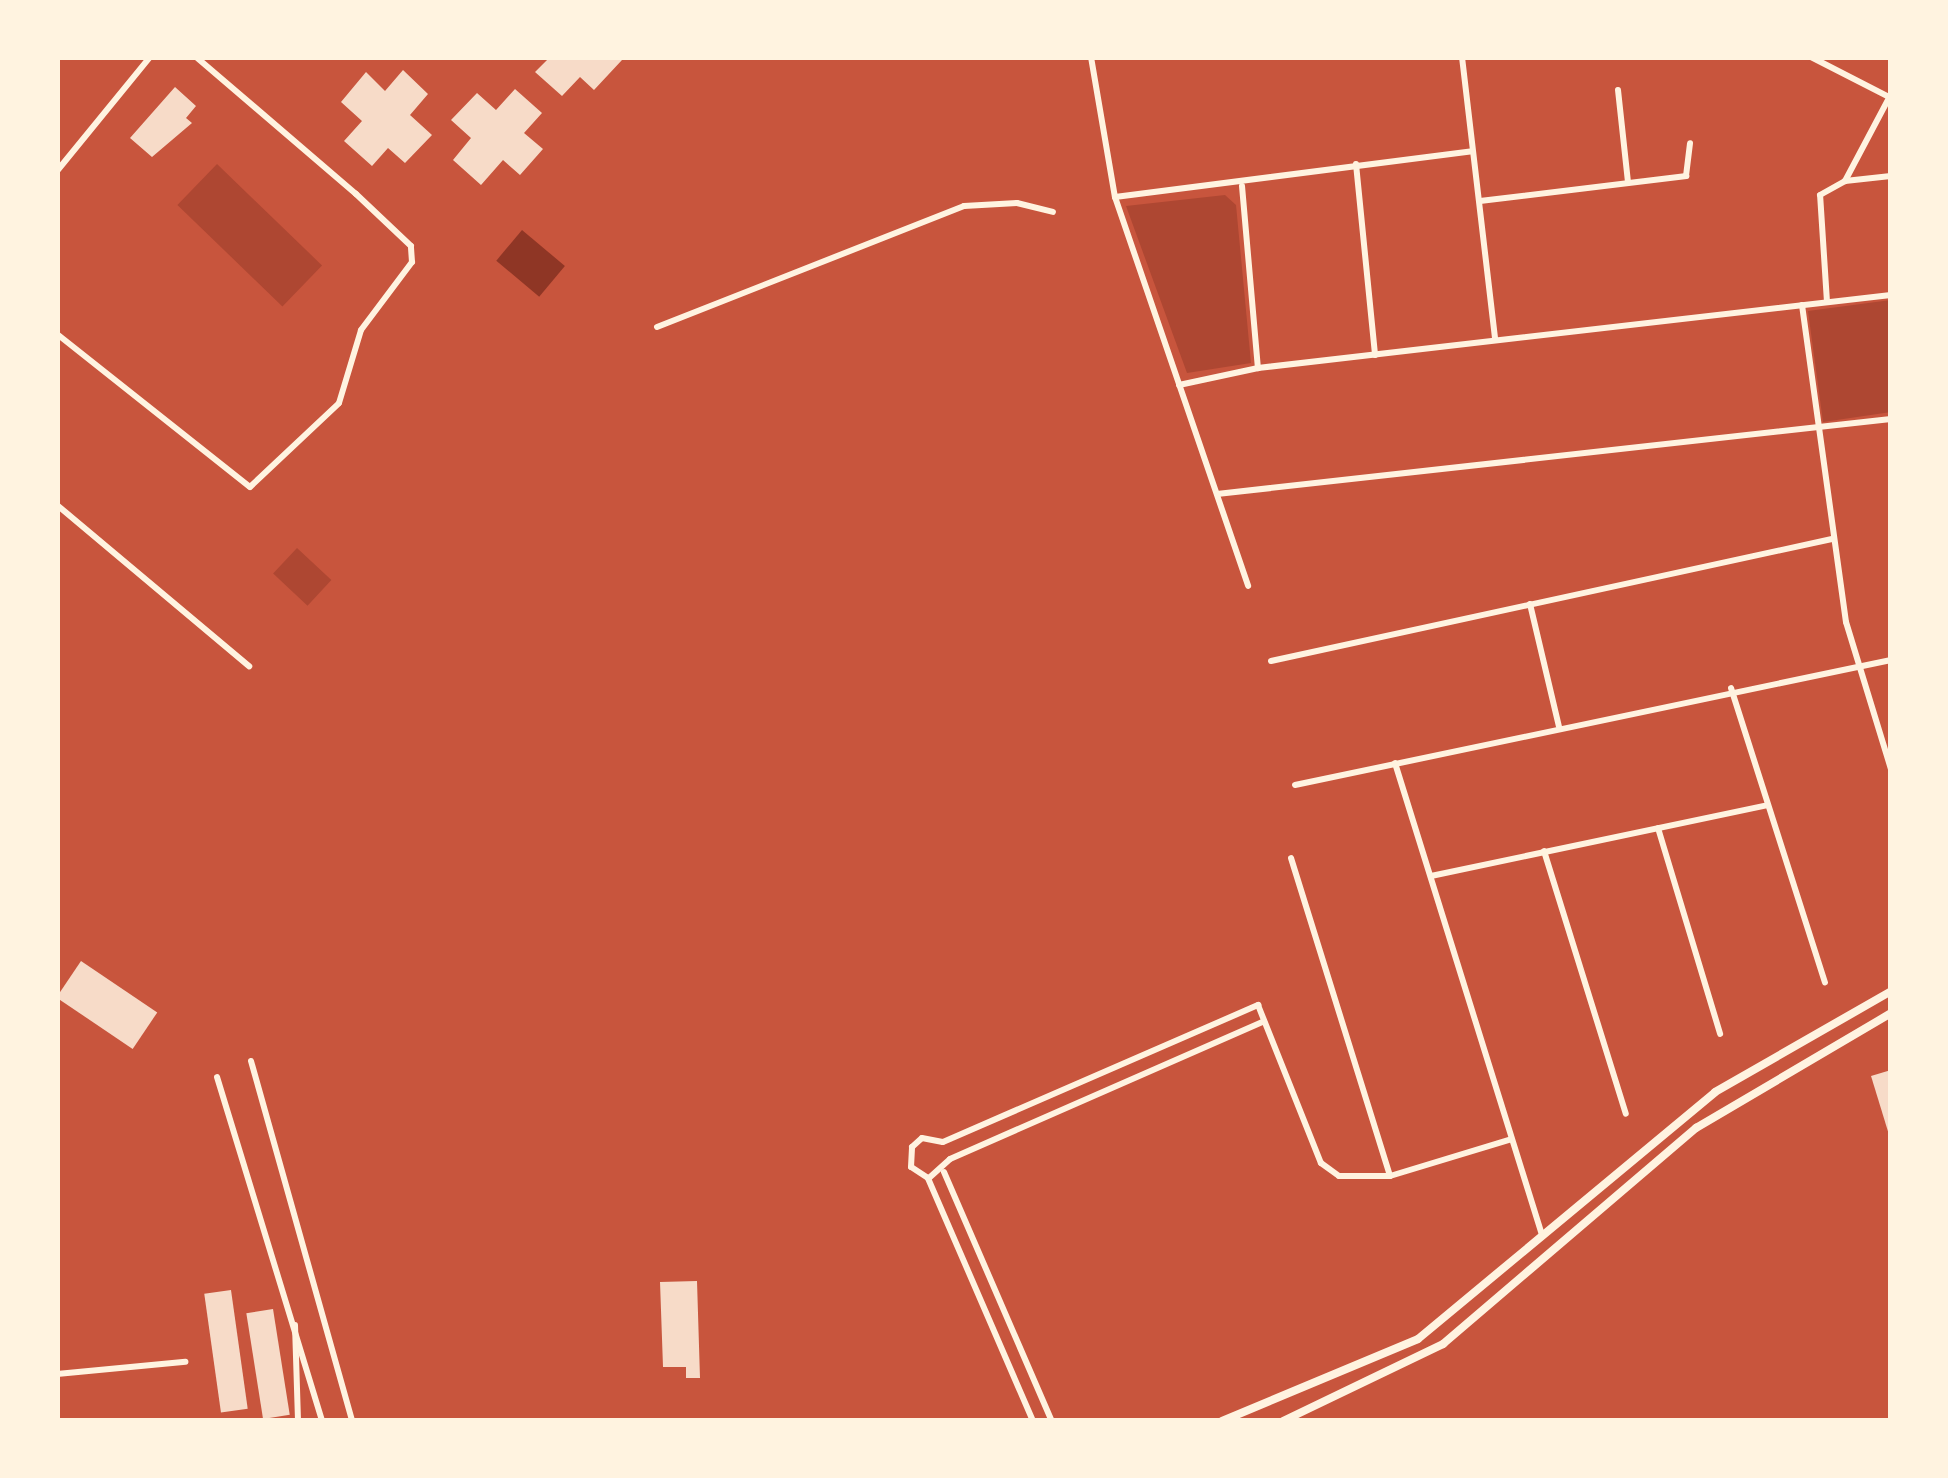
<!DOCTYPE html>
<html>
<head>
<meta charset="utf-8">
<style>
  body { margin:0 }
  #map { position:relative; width:1948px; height:1478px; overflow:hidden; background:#c8553d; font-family:Poppins,sans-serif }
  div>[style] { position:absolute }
  .green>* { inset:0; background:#ae4732; transform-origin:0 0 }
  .water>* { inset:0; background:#8f3625; transform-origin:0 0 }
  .building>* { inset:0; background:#f7dbc8; transform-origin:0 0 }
  .minor>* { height:6px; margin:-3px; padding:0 3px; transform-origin:3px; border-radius:3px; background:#fff3e0 }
  .tertiary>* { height:8px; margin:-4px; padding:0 4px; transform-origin:4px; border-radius:4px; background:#fff3e0 }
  span { translate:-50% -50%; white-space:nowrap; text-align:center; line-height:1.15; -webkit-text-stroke:9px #fff3e0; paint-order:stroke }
  .frame { position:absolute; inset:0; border:60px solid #fff3e0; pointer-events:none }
</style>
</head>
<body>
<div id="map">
  <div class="green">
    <div style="left:217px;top:164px;width:146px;height:57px;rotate:44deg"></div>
    <div style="clip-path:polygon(1225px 195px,1236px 205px,1251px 363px,1187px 373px,1126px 206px)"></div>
    <div style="clip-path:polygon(1891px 300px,1891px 412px,1823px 422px,1808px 311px)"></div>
    <div style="left:297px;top:548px;width:47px;height:35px;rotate:43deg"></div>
  </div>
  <div class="water">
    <div style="left:522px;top:230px;width:56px;height:40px;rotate:40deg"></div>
  </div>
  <div class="building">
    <div style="clip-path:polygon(550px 57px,619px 57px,622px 60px,594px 90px,580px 77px,562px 96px,535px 72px)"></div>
    <div style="clip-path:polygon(403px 70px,428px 94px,410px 115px,432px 135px,405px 163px,388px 148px,372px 166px,344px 141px,362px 121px,341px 102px,366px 72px,385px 91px)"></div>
    <div style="clip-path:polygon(175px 87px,196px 106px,186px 118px,192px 123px,152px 157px,130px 138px)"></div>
    <div style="clip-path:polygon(515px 89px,542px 113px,524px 133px,543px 149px,520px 175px,503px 160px,481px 185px,453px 160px,471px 138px,451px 120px,477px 93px,496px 110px)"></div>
    <div style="left:81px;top:961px;width:92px;height:44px;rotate:34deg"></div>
    <div style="clip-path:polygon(1891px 1070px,1891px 1138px,1890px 1138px,1871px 1076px)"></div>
    <div style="clip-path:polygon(697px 1281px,700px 1378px,686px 1378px,686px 1367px,663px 1367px,660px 1282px)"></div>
    <div style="left:231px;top:1290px;width:120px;height:27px;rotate:82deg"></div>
    <div style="left:273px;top:1309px;width:107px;height:27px;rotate:81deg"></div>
  </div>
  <div class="minor">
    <div style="left:1091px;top:57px;width:142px;rotate:80.3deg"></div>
    <div style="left:1115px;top:197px;width:411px;rotate:71.1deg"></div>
    <div style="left:1462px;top:57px;width:284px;rotate:83.3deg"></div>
    <div style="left:1811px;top:57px;width:88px;rotate:27.1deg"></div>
    <div style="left:1618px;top:90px;width:93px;rotate:83.8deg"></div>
    <div style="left:1356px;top:164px;width:192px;rotate:84.3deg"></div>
    <div style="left:57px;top:171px;width:147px;rotate:-50.8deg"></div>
    <div style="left:1845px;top:181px;width:46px;rotate:-6.2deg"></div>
    <div style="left:1242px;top:186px;width:183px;rotate:85deg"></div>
    <div style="left:1115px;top:197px;width:360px;rotate:-7.3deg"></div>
    <div style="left:1480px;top:201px;width:208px;rotate:-6.9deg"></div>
    <div style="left:1686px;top:176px;width:33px;rotate:-83deg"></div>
    <div style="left:1827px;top:302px;width:107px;rotate:-93.7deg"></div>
    <div style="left:1820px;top:195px;width:29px;rotate:-29deg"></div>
    <div style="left:1845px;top:181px;width:98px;rotate:-62.1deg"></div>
    <div style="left:1802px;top:305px;width:320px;rotate:82.1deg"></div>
    <div style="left:1846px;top:622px;width:154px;rotate:73deg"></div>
    <div style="left:657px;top:327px;width:330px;rotate:-21.5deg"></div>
    <div style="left:964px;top:206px;width:53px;rotate:-3.2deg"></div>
    <div style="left:1017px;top:203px;width:37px;rotate:14deg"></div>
    <div style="left:57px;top:334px;width:246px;rotate:38.4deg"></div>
    <div style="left:250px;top:487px;width:122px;rotate:-43.3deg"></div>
    <div style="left:339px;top:403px;width:76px;rotate:-73.2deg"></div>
    <div style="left:361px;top:330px;width:85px;rotate:-53.1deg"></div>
    <div style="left:412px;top:262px;width:16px;rotate:-94deg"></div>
    <div style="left:411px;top:246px;width:76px;rotate:-136.6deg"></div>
    <div style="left:356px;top:194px;width:211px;rotate:-139.4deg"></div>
    <div style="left:1179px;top:385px;width:81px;rotate:-12.1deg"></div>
    <div style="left:1258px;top:368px;width:637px;rotate:-6.58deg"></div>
    <div style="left:1217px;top:494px;width:678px;rotate:-6.35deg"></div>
    <div style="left:57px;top:505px;width:251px;rotate:40deg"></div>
    <div style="left:1530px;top:604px;width:126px;rotate:76.7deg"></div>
    <div style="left:1271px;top:661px;width:574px;rotate:-12.27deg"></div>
    <div style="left:1731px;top:688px;width:309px;rotate:72.3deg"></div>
    <div style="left:1395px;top:763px;width:494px;rotate:72.7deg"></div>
    <div style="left:1295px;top:785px;width:609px;rotate:-11.85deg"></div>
    <div style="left:1658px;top:828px;width:215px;rotate:73.2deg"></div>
    <div style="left:1544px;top:851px;width:275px;rotate:72.7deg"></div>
    <div style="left:1291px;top:858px;width:333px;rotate:72.7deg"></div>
    <div style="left:1431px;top:876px;width:344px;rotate:-11.9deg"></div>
    <div style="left:251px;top:1061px;width:374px;rotate:74.3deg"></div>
    <div style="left:217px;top:1077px;width:360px;rotate:73deg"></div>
    <div style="left:944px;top:1172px;width:271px;rotate:66.6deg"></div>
    <div style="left:929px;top:1178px;width:28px;rotate:-42deg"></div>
    <div style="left:950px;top:1159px;width:343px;rotate:-23.7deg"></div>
    <div style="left:295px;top:1325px;width:96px;rotate:88.2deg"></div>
    <div style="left:57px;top:1374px;width:129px;rotate:-5.4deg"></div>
    <div style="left:1033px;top:1421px;width:265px;rotate:-113.4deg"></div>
    <div style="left:928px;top:1178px;width:20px;rotate:-147deg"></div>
    <div style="left:911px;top:1167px;width:20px;rotate:-87deg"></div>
    <div style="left:912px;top:1147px;width:13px;rotate:-42deg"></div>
    <div style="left:922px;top:1138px;width:21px;rotate:11deg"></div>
    <div style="left:943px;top:1142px;width:344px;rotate:-23.5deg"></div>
    <div style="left:1258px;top:1005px;width:170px;rotate:68.3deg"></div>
    <div style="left:1321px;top:1163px;width:22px;rotate:36deg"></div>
    <div style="left:1339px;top:1176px;width:51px"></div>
    <div style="left:1390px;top:1176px;width:127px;rotate:-16.9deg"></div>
  </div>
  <div class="tertiary">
    <div style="left:1222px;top:1421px;width:212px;rotate:-22.7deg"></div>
    <div style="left:1418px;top:1339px;width:386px;rotate:-39.7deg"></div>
    <div style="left:1715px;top:1092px;width:203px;rotate:-29.8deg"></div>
    <div style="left:1283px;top:1421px;width:178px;rotate:-25.7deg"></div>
    <div style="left:1443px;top:1344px;width:333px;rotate:-40.5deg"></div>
    <div style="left:1696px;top:1128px;width:226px;rotate:-30.5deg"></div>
  </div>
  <div class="frame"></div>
</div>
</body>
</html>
